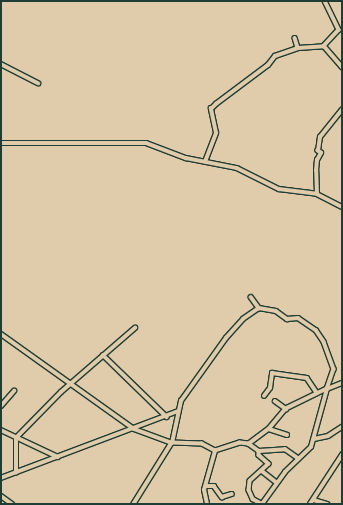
<!DOCTYPE html>
<html>
<head>
<meta charset="utf-8">
<style>
  body { margin:0 }
  #map { position:relative; width:343px; height:505px; overflow:hidden; background:#e0cbaa; font-family:Itim,sans-serif }
  div>[style] { position:absolute }
  .roads { filter:drop-shadow(1px 0 #1f3d34) drop-shadow(-1px 0 #1f3d34) drop-shadow(0 1px #1f3d34) drop-shadow(0 -1px #1f3d34) }
  .minor>* { height:3.5px; margin:-1.75px; padding:0 1.75px; transform-origin:1.75px; border-radius:1.75px; background:#e0cbaa }
  span { translate:-50% -50%; white-space:nowrap; text-align:center; line-height:1.15; -webkit-text-stroke:4px #e0cbaa; paint-order:stroke }
  .frame { position:absolute; inset:0; border:2px solid #1f3d34; pointer-events:none }
</style>
</head>
<body>
<div id="map">
  <div class="roads">
    <div class="minor">
      <div style="left:325px;top:1px;width:32px;rotate:64deg"></div>
      <div style="left:339px;top:30px;width:22px;rotate:133deg"></div>
      <div style="left:324px;top:46px;width:28px;rotate:49deg"></div>
      <div style="left:295px;top:38px;width:10px;rotate:73deg"></div>
      <div style="left:1px;top:64px;width:42px;rotate:27.2deg"></div>
      <div style="left:1px;top:143px;width:145px"></div>
      <div style="left:146px;top:143px;width:43px;rotate:20.6deg"></div>
      <div style="left:186px;top:158px;width:52px;rotate:11.1deg"></div>
      <div style="left:237px;top:168px;width:47px;rotate:26.6deg"></div>
      <div style="left:279px;top:189px;width:38px;rotate:7deg"></div>
      <div style="left:317px;top:194px;width:28px;rotate:27deg"></div>
      <div style="left:205px;top:162px;width:31px;rotate:-69deg"></div>
      <div style="left:216px;top:133px;width:25px;rotate:-102deg"></div>
      <div style="left:211px;top:109px;width:7px;rotate:-45deg"></div>
      <div style="left:216px;top:104px;width:65px;rotate:-36.9deg"></div>
      <div style="left:268px;top:65px;width:11px;rotate:-52deg"></div>
      <div style="left:275px;top:56px;width:24px;rotate:-19deg"></div>
      <div style="left:298px;top:48px;width:26px;rotate:-4deg"></div>
      <div style="left:317px;top:194px;width:23px;rotate:-92deg"></div>
      <div style="left:316px;top:171px;width:11px;rotate:-85deg"></div>
      <div style="left:317px;top:160px;width:8px;rotate:-60deg"></div>
      <div style="left:321px;top:153px;width:4px;rotate:-146deg"></div>
      <div style="left:318px;top:151px;width:14px;rotate:-82deg"></div>
      <div style="left:320px;top:137px;width:35px;rotate:-51deg"></div>
      <div style="left:251px;top:297px;width:14px;rotate:54deg"></div>
      <div style="left:1px;top:334px;width:163px;rotate:35.5deg"></div>
      <div style="left:134px;top:429px;width:40px;rotate:20.2deg"></div>
      <div style="left:172px;top:443px;width:43px;rotate:-77.9deg"></div>
      <div style="left:181px;top:401px;width:77px;rotate:-54.5deg"></div>
      <div style="left:226px;top:338px;width:25px;rotate:-48deg"></div>
      <div style="left:243px;top:319px;width:19px;rotate:-35deg"></div>
      <div style="left:259px;top:308px;width:17px;rotate:10deg"></div>
      <div style="left:276px;top:311px;width:14px;rotate:36deg"></div>
      <div style="left:287px;top:319px;width:11px;rotate:-5deg"></div>
      <div style="left:298px;top:318px;width:22px;rotate:34deg"></div>
      <div style="left:316px;top:330px;width:14px;rotate:56deg"></div>
      <div style="left:324px;top:342px;width:29px;rotate:70deg"></div>
      <div style="left:334px;top:369px;width:21px;rotate:109deg"></div>
      <div style="left:327px;top:389px;width:46px;rotate:154deg"></div>
      <div style="left:286px;top:409px;width:26px;rotate:130deg"></div>
      <div style="left:269px;top:429px;width:25px;rotate:143deg"></div>
      <div style="left:249px;top:444px;width:9px;rotate:-174deg"></div>
      <div style="left:240px;top:443px;width:26px;rotate:162deg"></div>
      <div style="left:215px;top:451px;width:15px;rotate:-152deg"></div>
      <div style="left:202px;top:444px;width:30px;rotate:-178deg"></div>
      <div style="left:172px;top:443px;width:72px;rotate:121.9deg"></div>
      <div style="left:103px;top:355px;width:89px;rotate:44.1deg"></div>
      <div style="left:264px;top:396px;width:10px;rotate:-53deg"></div>
      <div style="left:270px;top:388px;width:15px;rotate:-82deg"></div>
      <div style="left:272px;top:373px;width:35px;rotate:8deg"></div>
      <div style="left:307px;top:378px;width:18px;rotate:56deg"></div>
      <div style="left:275px;top:401px;width:14px;rotate:36deg"></div>
      <div style="left:1px;top:406px;width:20px;rotate:-49deg"></div>
      <div style="left:269px;top:429px;width:19px;rotate:18deg"></div>
      <div style="left:1px;top:430px;width:63px;rotate:25.3deg"></div>
      <div style="left:314px;top:439px;width:14px;rotate:-12deg"></div>
      <div style="left:328px;top:436px;width:17px;rotate:-33deg"></div>
      <div style="left:249px;top:444px;width:12px;rotate:35deg"></div>
      <div style="left:259px;top:451px;width:26px;rotate:-4deg"></div>
      <div style="left:285px;top:449px;width:16px;rotate:35deg"></div>
      <div style="left:259px;top:451px;width:4px;rotate:90deg"></div>
      <div style="left:259px;top:455px;width:13px;rotate:42deg"></div>
      <div style="left:269px;top:464px;width:25px;rotate:138deg"></div>
      <div style="left:250px;top:481px;width:9px;rotate:96deg"></div>
      <div style="left:249px;top:490px;width:10px;rotate:66deg"></div>
      <div style="left:253px;top:499px;width:10px;rotate:29deg"></div>
      <div style="left:262px;top:471px;width:18px;rotate:38deg"></div>
      <div style="left:16px;top:473px;width:35px;rotate:-90deg"></div>
      <div style="left:16px;top:438px;width:64px;rotate:-45.6deg"></div>
      <div style="left:61px;top:392px;width:98px;rotate:-40.9deg"></div>
      <div style="left:1px;top:478px;width:189px;rotate:-20.7deg"></div>
      <div style="left:206px;top:486px;width:8px"></div>
      <div style="left:214px;top:486px;width:14px;rotate:54deg"></div>
      <div style="left:222px;top:497px;width:10px;rotate:-17deg"></div>
      <div style="left:1px;top:496px;width:14px;rotate:36deg"></div>
      <div style="left:314px;top:500px;width:14px;rotate:17deg"></div>
      <div style="left:207px;top:504px;width:14px;rotate:-102deg"></div>
      <div style="left:204px;top:490px;width:41px;rotate:-74.2deg"></div>
      <div style="left:262px;top:504px;width:39px;rotate:-54deg"></div>
      <div style="left:285px;top:472px;width:36px;rotate:-44deg"></div>
      <div style="left:311px;top:447px;width:60px;rotate:-74.6deg"></div>
      <div style="left:327px;top:389px;width:16px;rotate:-22deg"></div>
      <div style="left:310px;top:504px;width:59px;rotate:-56.9deg"></div>
    </div>
  </div>
  <div class="frame"></div>
</div>
</body>
</html>
